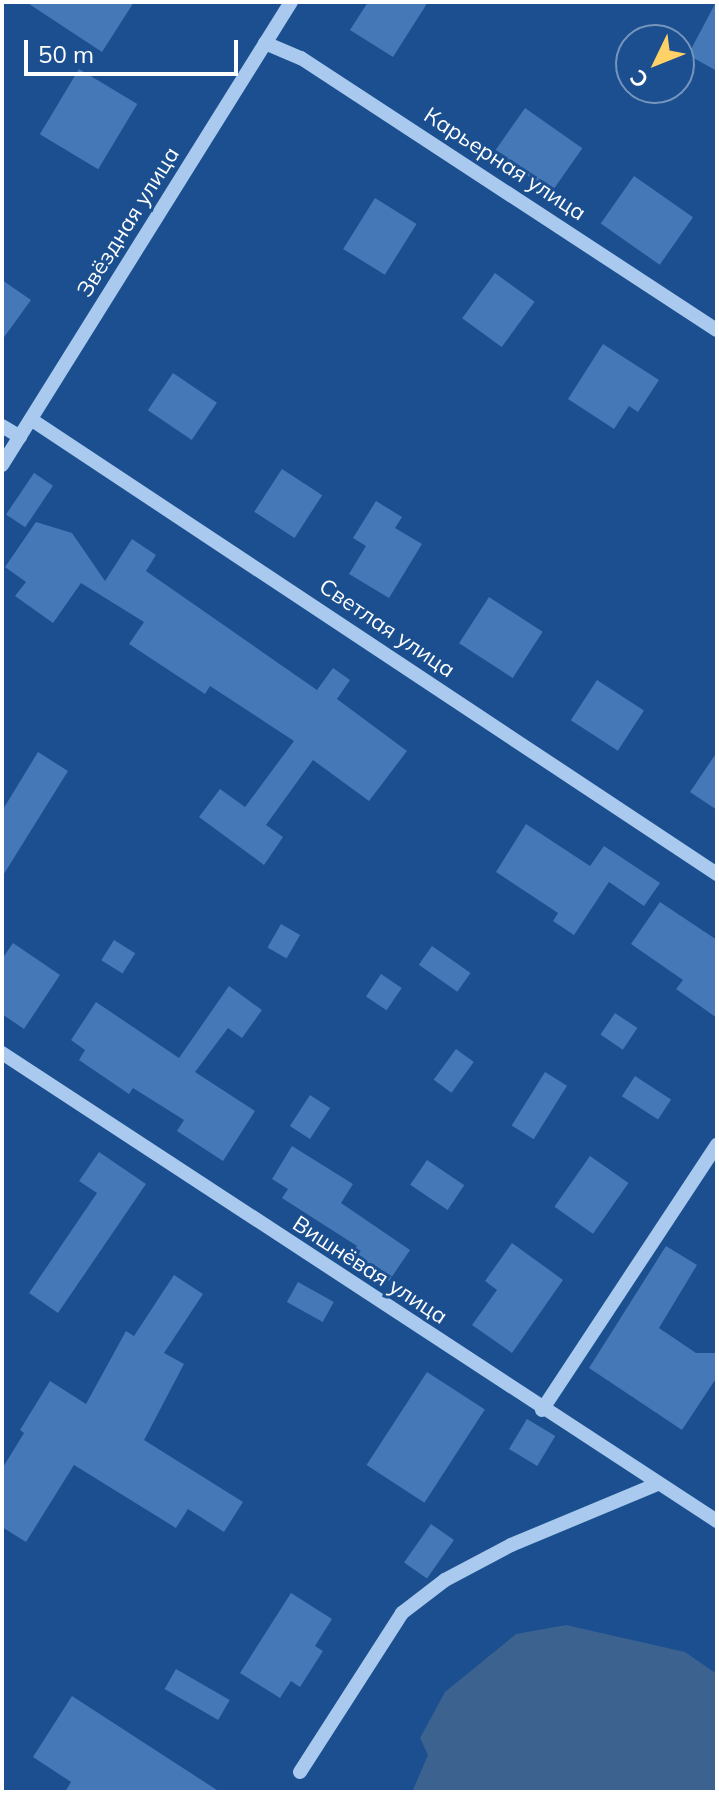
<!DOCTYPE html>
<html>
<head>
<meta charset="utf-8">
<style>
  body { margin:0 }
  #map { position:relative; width:719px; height:1794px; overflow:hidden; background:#1b4f8f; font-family:Mulish,sans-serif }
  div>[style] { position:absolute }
  .water>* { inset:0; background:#3c6290 }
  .building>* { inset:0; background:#4478b7; transform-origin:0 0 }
  .minor>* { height:14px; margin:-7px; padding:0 7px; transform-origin:7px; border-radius:7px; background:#a9c9ee }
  span { translate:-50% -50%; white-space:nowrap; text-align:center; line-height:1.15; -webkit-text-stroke:6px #1b4f8f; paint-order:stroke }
  .street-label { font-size:22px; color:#fff }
  .frame { position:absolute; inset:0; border:4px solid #fff; pointer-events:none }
  .north { position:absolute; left:615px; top:24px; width:80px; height:80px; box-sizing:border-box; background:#1b4f8f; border:2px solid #7695bc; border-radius:50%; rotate:227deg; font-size:22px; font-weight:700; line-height:32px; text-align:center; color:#fff }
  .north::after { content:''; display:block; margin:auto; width:28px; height:36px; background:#ffd166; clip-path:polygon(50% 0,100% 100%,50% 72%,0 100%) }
  .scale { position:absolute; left:24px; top:40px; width:214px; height:36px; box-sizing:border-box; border:4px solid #fff; border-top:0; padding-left:10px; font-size:24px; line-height:28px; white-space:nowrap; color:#fff; -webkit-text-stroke:6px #1b4f8f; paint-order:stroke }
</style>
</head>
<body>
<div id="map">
  <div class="water">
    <div style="clip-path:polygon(566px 1625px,685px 1652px,717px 1674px,717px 1792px,412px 1792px,428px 1755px,420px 1738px,445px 1692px,516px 1634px)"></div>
  </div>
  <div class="building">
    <div style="clip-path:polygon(26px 2px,134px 2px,102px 52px)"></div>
    <div style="clip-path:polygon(368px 2px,428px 2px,393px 57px,350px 30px)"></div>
    <div style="clip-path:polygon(716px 2px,717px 2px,717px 71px,688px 55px)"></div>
    <div style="left:79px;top:69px;width:68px;height:76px;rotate:31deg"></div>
    <div style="left:525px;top:108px;width:70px;height:54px;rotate:35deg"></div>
    <div style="left:634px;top:176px;width:72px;height:58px;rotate:35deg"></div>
    <div style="left:375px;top:198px;width:49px;height:60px;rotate:32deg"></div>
    <div style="left:495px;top:273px;width:49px;height:56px;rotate:36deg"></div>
    <div style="clip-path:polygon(2px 280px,31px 300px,2px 340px)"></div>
    <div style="clip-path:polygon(603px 344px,659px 380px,638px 412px,629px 406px,614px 429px,568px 399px)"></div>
    <div style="left:173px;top:373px;width:53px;height:45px;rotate:34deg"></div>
    <div style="left:282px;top:469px;width:48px;height:51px;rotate:33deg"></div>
    <div style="left:34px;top:473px;width:23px;height:50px;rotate:34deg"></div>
    <div style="clip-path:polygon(376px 501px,402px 517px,395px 528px,422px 544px,389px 598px,349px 574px,366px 546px,353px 538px)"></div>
    <div style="clip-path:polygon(36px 522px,72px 533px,105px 581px,132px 539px,156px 555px,146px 571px,317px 690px,333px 668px,350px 680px,337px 699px,407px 751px,369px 801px,313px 760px,266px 825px,283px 837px,264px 865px,199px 817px,220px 789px,245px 807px,294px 741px,210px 686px,205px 694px,129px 644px,144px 622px,81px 583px,53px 623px,15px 596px,26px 582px,5px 567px)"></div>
    <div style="left:489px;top:597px;width:64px;height:55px;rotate:33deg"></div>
    <div style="left:597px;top:680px;width:56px;height:48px;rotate:33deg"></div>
    <div style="clip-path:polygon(38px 752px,68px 771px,2px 877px,2px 811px)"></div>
    <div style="clip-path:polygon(717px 752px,717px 810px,690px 792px)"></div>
    <div style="clip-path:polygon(526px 824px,590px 866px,604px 846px,660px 883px,644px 906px,609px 882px,574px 935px,553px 921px,558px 913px,496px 872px)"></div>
    <div style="clip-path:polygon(660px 902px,717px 940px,717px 1018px,676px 989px,683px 980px,631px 944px)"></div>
    <div style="left:281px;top:924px;width:22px;height:27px;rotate:30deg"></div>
    <div style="left:114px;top:940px;width:25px;height:24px;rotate:32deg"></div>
    <div style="clip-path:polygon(13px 943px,60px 975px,24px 1029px,2px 1014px,2px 959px)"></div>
    <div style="left:432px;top:946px;width:47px;height:23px;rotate:35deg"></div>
    <div style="left:381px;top:974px;width:25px;height:27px;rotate:34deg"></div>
    <div style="clip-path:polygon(229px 986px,262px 1010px,242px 1038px,228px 1028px,195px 1072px,255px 1111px,223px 1161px,177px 1131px,184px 1120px,133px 1088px,129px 1094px,79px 1060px,85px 1050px,71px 1040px,96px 1002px,179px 1058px)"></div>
    <div style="left:615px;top:1013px;width:27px;height:26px;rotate:34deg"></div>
    <div style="left:456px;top:1049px;width:22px;height:38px;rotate:36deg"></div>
    <div style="left:545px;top:1072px;width:26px;height:63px;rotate:32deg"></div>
    <div style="left:635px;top:1076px;width:43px;height:24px;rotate:33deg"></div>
    <div style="left:310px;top:1095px;width:24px;height:37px;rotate:33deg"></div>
    <div style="clip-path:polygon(292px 1146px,353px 1184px,341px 1203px,410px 1250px,389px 1281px,350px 1256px,357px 1246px,282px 1198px,288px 1189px,272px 1179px)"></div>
    <div style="clip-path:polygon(99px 1152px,146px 1184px,58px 1313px,29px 1293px,97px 1193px,79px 1181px)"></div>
    <div style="left:590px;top:1156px;width:47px;height:62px;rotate:35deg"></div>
    <div style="left:427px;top:1160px;width:45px;height:30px;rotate:34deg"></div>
    <div style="clip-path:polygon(512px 1243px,563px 1280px,512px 1353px,472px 1325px,497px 1290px,485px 1281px)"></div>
    <div style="clip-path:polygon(666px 1246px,697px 1265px,659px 1328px,696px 1353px,717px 1353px,717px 1377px,682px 1430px,589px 1368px)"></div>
    <div style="clip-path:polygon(174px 1275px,203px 1294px,164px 1353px,184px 1364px,144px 1440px,243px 1502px,224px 1532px,188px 1509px,176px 1528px,74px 1465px,26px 1542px,2px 1527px,2px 1469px,24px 1433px,20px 1430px,50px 1381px,86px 1404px,126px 1331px,134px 1336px)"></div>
    <div style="left:298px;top:1282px;width:41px;height:23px;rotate:29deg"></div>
    <div style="left:427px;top:1372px;width:69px;height:111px;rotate:33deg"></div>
    <div style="left:527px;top:1419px;width:33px;height:35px;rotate:31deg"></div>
    <div style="left:431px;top:1524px;width:28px;height:47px;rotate:35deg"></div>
    <div style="clip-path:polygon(291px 1593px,332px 1619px,315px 1646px,323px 1651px,300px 1687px,291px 1681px,280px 1698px,240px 1673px)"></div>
    <div style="left:176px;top:1669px;width:62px;height:23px;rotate:30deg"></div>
    <div style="clip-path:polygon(72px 1696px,220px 1792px,65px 1792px,71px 1782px,33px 1757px)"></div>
  </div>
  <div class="minor">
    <div style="left:265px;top:43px;width:39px;rotate:23deg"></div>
    <div style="left:301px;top:58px;width:497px;rotate:33.2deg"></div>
    <div style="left:32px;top:420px;width:822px;rotate:33.54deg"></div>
    <div style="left:2px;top:426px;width:21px;rotate:31deg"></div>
    <div style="left:2px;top:465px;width:546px;rotate:-58.03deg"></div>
    <div style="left:2px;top:1053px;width:855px;rotate:33.21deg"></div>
    <div style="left:542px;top:1410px;width:318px;rotate:-56.6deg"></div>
    <div style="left:300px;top:1772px;width:189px;rotate:-57.3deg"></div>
    <div style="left:402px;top:1613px;width:54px;rotate:-37.5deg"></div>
    <div style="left:445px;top:1580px;width:75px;rotate:-27.9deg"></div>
    <div style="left:511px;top:1545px;width:156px;rotate:-22.6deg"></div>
  </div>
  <div class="street-label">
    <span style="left:505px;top:164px;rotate:33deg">Карьерная улица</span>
    <span style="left:128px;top:222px;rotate:-58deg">Звёздная улица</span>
    <span style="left:387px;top:628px;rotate:34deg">Светлая улица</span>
    <span style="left:370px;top:1270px;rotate:33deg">Вишнёвая улица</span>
  </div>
  <div class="frame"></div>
  <div class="north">С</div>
  <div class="scale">50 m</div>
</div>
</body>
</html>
